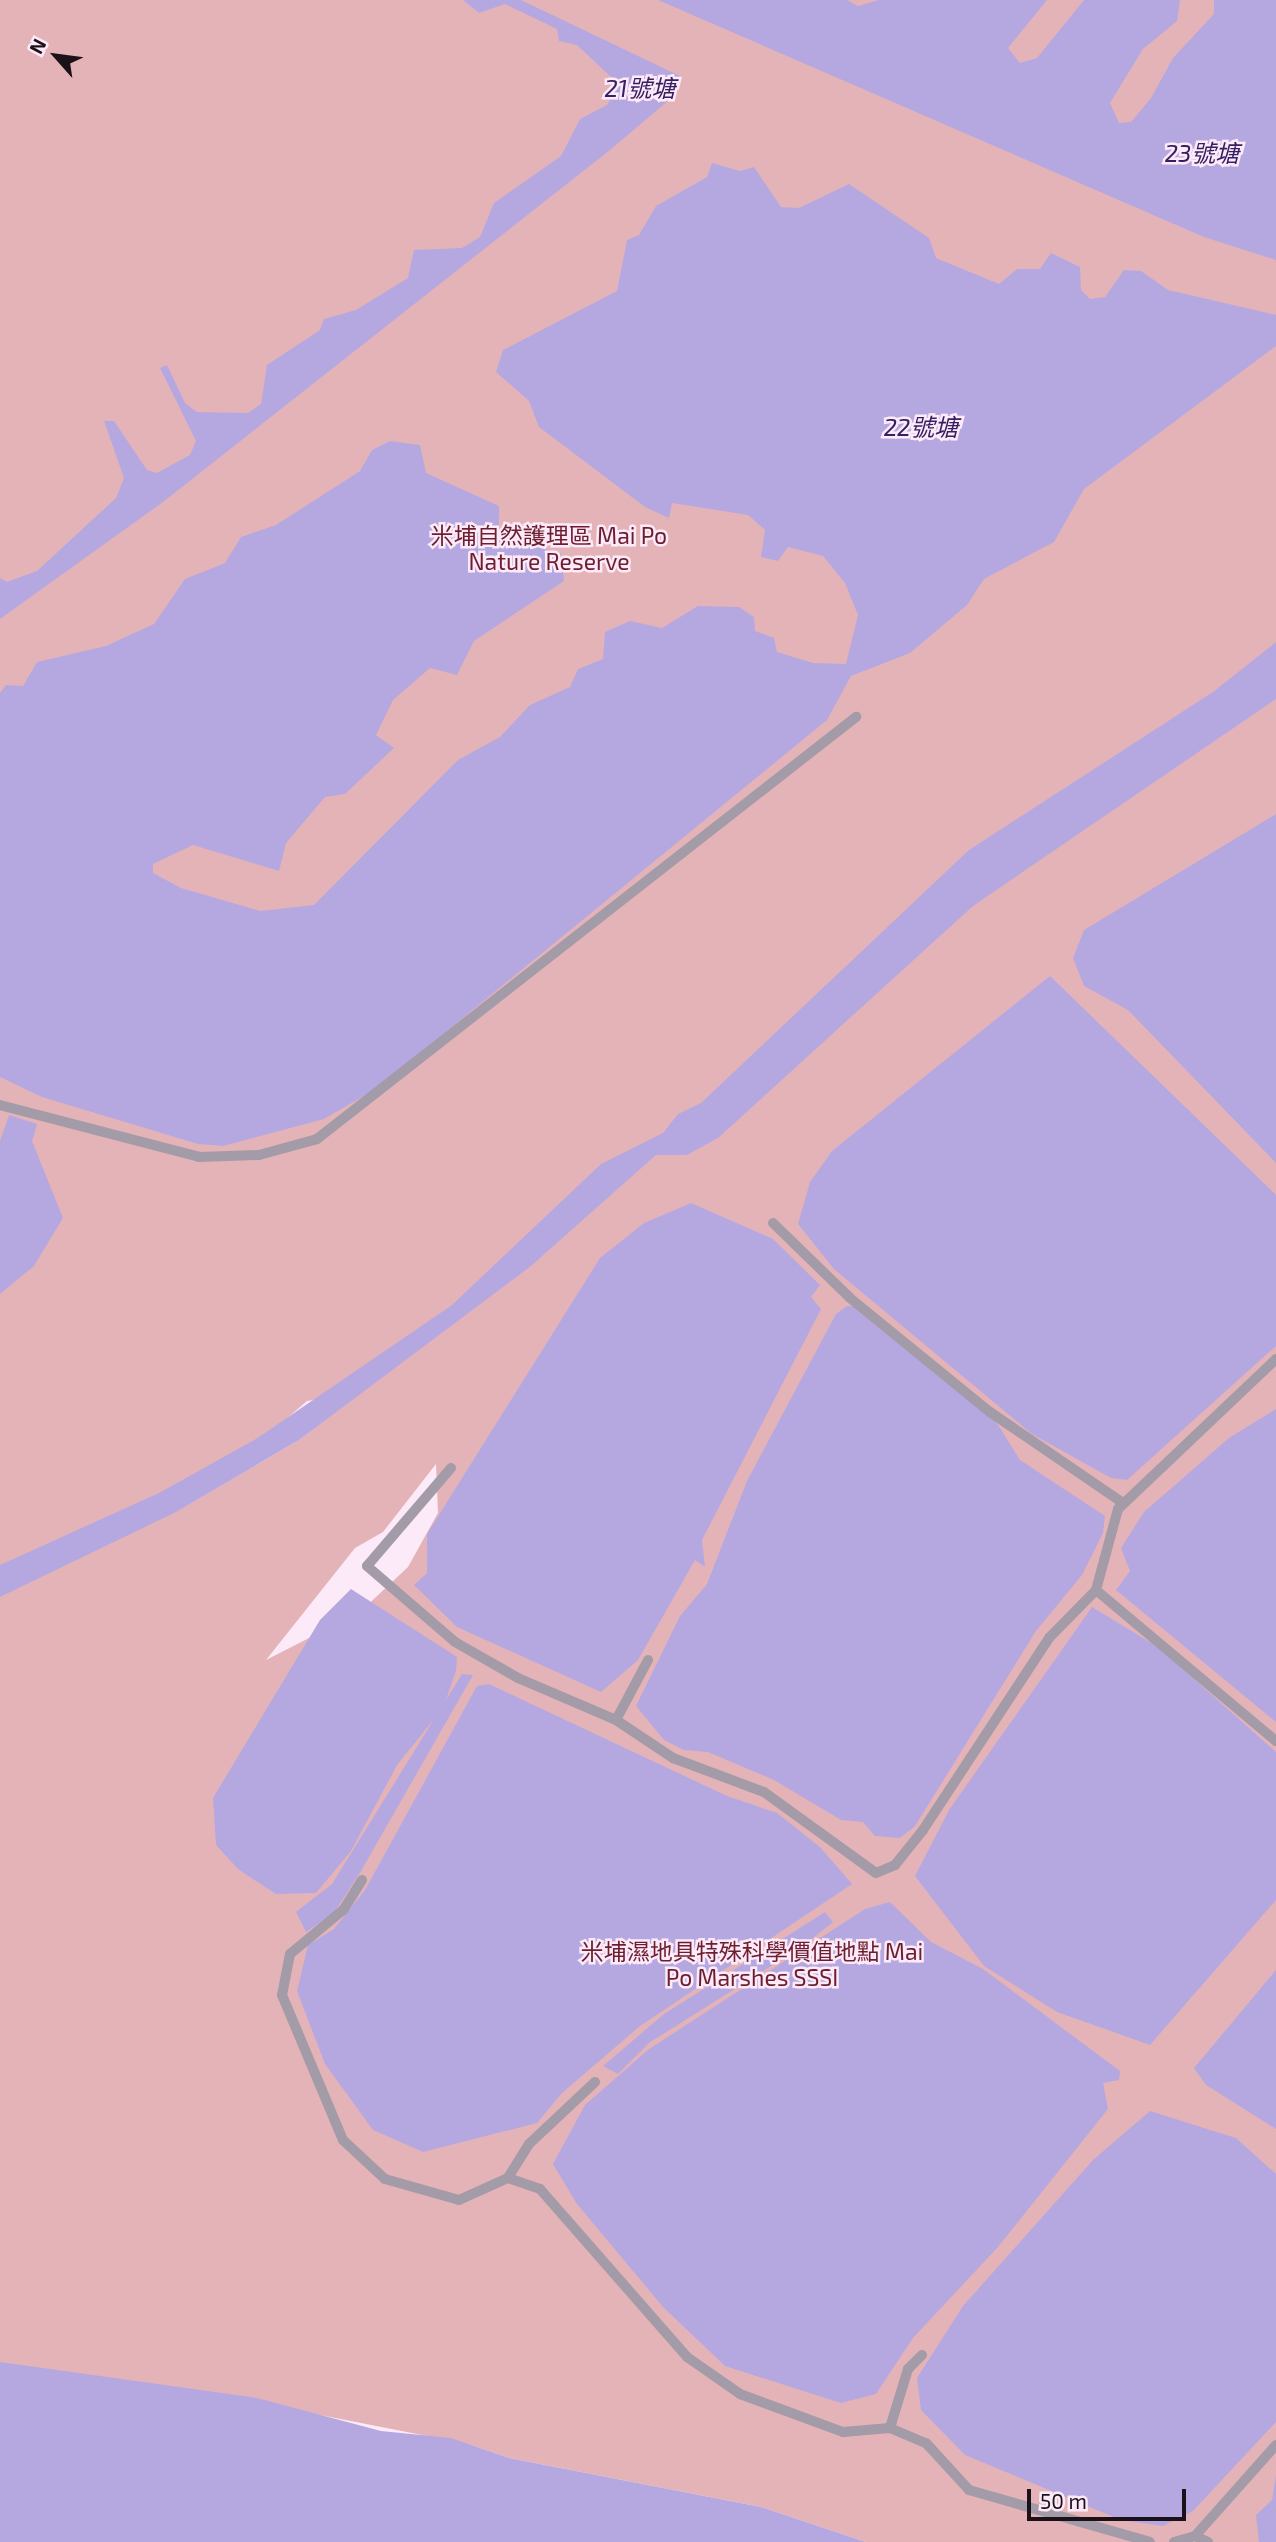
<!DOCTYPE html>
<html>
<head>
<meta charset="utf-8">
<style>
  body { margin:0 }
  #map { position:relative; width:1276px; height:2542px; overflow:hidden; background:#fceaf8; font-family:"Exo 2","Noto Sans TC",sans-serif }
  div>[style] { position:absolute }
  .green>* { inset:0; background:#e4b3b7 }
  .water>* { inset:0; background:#b5a8e1 }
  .lane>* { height:10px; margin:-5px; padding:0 5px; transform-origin:5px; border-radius:5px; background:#a39ba7 }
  span { translate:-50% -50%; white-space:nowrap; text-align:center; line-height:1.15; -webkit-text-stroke:5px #fceaf8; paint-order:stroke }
  .park-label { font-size:23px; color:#6c1d2e }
  .water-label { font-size:24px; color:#372062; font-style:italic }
  .north { position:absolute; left:21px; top:21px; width:70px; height:70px; -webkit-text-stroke:5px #fceaf8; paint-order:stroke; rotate:298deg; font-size:19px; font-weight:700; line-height:28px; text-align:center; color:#1b1119 }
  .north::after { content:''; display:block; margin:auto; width:24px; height:32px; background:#1b1119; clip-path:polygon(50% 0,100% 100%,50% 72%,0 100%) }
  .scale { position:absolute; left:1027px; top:2489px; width:159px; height:32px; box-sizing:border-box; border:4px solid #1b1119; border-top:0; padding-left:9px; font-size:21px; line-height:24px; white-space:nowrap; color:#1b1119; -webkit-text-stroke:5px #fceaf8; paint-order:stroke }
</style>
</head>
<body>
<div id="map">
  <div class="green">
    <div style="clip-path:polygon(evenodd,0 0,1276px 0,1276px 2542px,866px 2542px,761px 2507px,509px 2458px,468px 2444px,254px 2402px,0 2364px,0 0,361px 1392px,299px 1440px,184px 1507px,307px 1401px,361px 1392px,0 0,436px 1464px,438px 1513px,408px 1567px,360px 1612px,266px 1660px,355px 1548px,383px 1532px,436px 1464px)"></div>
  </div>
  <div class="water">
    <div style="clip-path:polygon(463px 0,521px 0,682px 77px,669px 100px,610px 150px,163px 502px,0 619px,0 578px,7px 582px,37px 571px,116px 498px,124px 478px,104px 421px,114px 421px,147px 470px,157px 473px,190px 455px,196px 441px,160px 368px,167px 365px,185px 403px,197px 412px,248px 413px,261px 404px,267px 365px,320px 330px,324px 319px,356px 310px,408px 278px,414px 250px,462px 248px,480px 237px,494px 203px,561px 156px,580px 119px,607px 105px,614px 93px,611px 77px,577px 45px,559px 41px,557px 29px,505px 4px,479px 13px)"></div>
    <div style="clip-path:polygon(658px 0,847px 0,858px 6px,879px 0,1047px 0,1008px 48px,1020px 63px,1037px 58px,1084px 0,1180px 0,1177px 21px,1143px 49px,1110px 103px,1119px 123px,1131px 122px,1151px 98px,1173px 58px,1214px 14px,1214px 0,1276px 0,1276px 260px,1204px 237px)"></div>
    <div style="clip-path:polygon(712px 163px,740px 171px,754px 167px,781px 207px,799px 208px,849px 184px,929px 238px,936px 258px,999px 284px,1017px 269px,1040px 269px,1051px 253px,1080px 267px,1081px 290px,1090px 299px,1105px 297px,1124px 270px,1141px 271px,1168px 290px,1276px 315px,1276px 346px,1084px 489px,1054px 542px,984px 579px,967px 605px,910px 653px,851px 676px,827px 720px,376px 1089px,324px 1119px,223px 1146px,198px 1144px,42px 1097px,0 1077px,0 693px,6px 685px,23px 686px,37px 662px,106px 646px,154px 624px,185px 579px,225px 563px,241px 537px,276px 525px,360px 471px,372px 450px,390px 441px,420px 445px,426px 473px,499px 506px,499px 536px,561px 553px,564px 581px,474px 641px,457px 675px,430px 668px,393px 700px,376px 735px,394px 748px,345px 794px,325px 797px,286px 843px,279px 871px,193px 845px,153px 864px,153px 873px,181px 888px,260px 911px,314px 905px,458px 760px,500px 737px,530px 705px,570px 687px,578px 669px,603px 659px,605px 632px,630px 621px,662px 628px,698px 606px,739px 607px,754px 617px,755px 631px,774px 638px,777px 652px,813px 663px,846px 664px,858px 615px,845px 583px,823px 556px,788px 547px,778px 561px,761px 557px,765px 530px,748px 515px,672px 503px,669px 518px,645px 507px,539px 427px,529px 401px,496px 372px,503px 350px,617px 291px,627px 240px,639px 235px,656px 206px,707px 177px)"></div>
    <div style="clip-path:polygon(1276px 642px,1276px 699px,973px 906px,718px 1138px,687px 1155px,656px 1155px,531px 1266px,299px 1440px,176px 1512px,0 1597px,0 1565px,159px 1493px,256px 1439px,452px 1305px,601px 1164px,663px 1133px,678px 1114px,701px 1103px,969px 850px,1213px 692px)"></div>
    <div style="clip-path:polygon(1276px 814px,1276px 1163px,1128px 1010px,1084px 986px,1073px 958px,1084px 930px)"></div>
    <div style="clip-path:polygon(1050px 976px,1276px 1195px,1276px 1346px,1127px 1480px,1111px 1478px,1032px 1434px,834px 1269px,798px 1224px,810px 1182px,832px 1151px)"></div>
    <div style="clip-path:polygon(9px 1115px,37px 1124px,32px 1141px,63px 1218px,34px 1266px,0 1294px,0 1141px)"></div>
    <div style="clip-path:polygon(691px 1203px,773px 1239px,820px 1285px,811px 1297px,821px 1309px,702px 1540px,705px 1567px,695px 1560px,638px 1660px,601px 1692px,457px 1627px,414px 1585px,427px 1573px,427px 1534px,600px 1258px,644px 1223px)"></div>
    <div style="clip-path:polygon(847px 1306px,863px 1307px,993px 1417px,1020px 1460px,1105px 1516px,1103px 1533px,1082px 1575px,1036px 1631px,915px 1826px,900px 1838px,875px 1836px,863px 1822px,841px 1820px,774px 1780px,708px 1752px,684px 1750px,664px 1740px,636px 1706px,680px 1616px,707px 1584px,747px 1481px,836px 1314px)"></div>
    <div style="clip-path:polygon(1276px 1409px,1276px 1722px,1116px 1590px,1130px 1571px,1121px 1548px,1144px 1512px,1229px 1438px)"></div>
    <div style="clip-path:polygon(351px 1589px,457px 1657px,456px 1671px,443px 1708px,397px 1765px,351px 1851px,316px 1893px,276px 1894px,239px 1870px,216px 1845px,213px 1798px,320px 1620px)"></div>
    <div style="clip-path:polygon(1092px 1607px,1158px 1647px,1276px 1752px,1276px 1900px,1150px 2045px,1057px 2012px,984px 1966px,915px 1876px,949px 1810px)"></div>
    <div style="clip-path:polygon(462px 1674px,473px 1675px,361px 1871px,334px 1913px,306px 1932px,296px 1912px,332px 1884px)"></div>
    <div style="clip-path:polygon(489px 1684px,727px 1796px,777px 1813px,820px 1847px,852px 1884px,640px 2026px,562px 2093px,537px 2123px,423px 2152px,373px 2130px,325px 2064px,297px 1991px,308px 1945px,334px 1929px,365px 1890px,477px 1686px)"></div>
    <div style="clip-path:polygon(890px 1902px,931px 1942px,983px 1969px,1120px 2071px,1119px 2080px,1103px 2083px,1108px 2109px,998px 2247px,913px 2338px,876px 2394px,841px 2403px,725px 2366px,663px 2307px,577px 2204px,553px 2164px,585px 2105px,649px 2049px,865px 1909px)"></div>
    <div style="clip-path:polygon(825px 1912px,833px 1922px,803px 1946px,649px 2043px,618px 2074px,603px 2066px,664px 2014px)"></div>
    <div style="clip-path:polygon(1276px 1970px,1276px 2129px,1206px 2085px,1194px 2068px)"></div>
    <div style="clip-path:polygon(1150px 2111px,1236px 2138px,1276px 2174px,1276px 2422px,1193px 2511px,1163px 2526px,1121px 2520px,965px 2455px,921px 2410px,917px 2378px,963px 2306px,1093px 2160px)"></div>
    <div style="clip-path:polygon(0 2362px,257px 2398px,381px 2431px,451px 2438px,509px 2458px,761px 2507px,866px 2542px,0 2542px)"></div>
    <div style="clip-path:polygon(1276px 2475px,1276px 2542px,1259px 2542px,1256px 2515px,1272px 2500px)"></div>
  </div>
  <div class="lane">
    <div style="left:0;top:1105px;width:206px;rotate:14.6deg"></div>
    <div style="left:199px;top:1157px;width:60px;rotate:-1.9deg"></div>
    <div style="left:259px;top:1155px;width:60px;rotate:-15.4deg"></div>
    <div style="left:317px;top:1139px;width:685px;rotate:-38.06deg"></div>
    <div style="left:773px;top:1223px;width:107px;rotate:44.2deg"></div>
    <div style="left:850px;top:1298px;width:181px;rotate:39.2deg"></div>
    <div style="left:990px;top:1412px;width:161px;rotate:34.4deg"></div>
    <div style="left:451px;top:1468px;width:129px;rotate:130.6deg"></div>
    <div style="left:367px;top:1566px;width:116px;rotate:40.8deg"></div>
    <div style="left:455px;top:1642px;width:73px;rotate:29.7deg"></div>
    <div style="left:518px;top:1678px;width:107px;rotate:23.2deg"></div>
    <div style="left:616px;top:1720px;width:69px;rotate:33.7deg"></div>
    <div style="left:673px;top:1758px;width:97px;rotate:20.5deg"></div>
    <div style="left:764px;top:1792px;width:138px;rotate:35.9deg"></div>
    <div style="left:876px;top:1873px;width:21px;rotate:-23deg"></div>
    <div style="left:895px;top:1865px;width:45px;rotate:-51.3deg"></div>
    <div style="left:923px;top:1830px;width:230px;rotate:-56.7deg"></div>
    <div style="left:1049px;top:1638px;width:67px;rotate:-45.6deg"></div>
    <div style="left:1096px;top:1590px;width:84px;rotate:-74.8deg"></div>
    <div style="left:1118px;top:1509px;width:218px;rotate:-43.5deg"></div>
    <div style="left:1096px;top:1590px;width:235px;rotate:40deg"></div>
    <div style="left:616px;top:1720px;width:68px;rotate:-61.9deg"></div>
    <div style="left:362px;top:1880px;width:36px;rotate:122deg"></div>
    <div style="left:343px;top:1910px;width:69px;rotate:140.3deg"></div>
    <div style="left:290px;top:1954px;width:42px;rotate:101deg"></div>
    <div style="left:282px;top:1995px;width:157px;rotate:67.2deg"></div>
    <div style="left:343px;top:2140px;width:57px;rotate:42.9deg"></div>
    <div style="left:385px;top:2179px;width:77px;rotate:15.8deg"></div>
    <div style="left:459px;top:2200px;width:54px;rotate:-24.2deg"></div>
    <div style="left:595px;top:2082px;width:91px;rotate:136.8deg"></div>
    <div style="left:529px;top:2144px;width:40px;rotate:122deg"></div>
    <div style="left:508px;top:2178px;width:34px;rotate:19deg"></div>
    <div style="left:540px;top:2189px;width:223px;rotate:48.8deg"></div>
    <div style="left:687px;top:2357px;width:65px;rotate:34.9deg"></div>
    <div style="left:740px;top:2394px;width:110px;rotate:20.3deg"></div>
    <div style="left:843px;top:2432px;width:47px;rotate:-4.9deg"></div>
    <div style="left:922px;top:2355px;width:20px;rotate:135deg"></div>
    <div style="left:908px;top:2369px;width:62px;rotate:107deg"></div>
    <div style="left:890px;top:2428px;width:39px;rotate:23deg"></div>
    <div style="left:926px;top:2443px;width:64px;rotate:47.5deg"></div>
    <div style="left:969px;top:2490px;width:188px;rotate:16deg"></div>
    <div style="left:1174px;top:2542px;width:22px;rotate:-16deg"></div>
    <div style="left:1208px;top:2542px;width:14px;rotate:-155deg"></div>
    <div style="left:1195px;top:2536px;width:122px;rotate:-48.3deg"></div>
  </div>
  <div class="park-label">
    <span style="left:549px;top:548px">米埔自然護理區 Mai Po<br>Nature Reserve</span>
    <span style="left:752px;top:1964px">米埔濕地具特殊科學價值地點 Mai<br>Po Marshes SSSI</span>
  </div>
  <div class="water-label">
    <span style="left:640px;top:88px">21號塘</span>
    <span style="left:1202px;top:153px">23號塘</span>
    <span style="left:921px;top:427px">22號塘</span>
  </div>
  <div class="north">N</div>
  <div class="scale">50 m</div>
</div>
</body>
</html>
